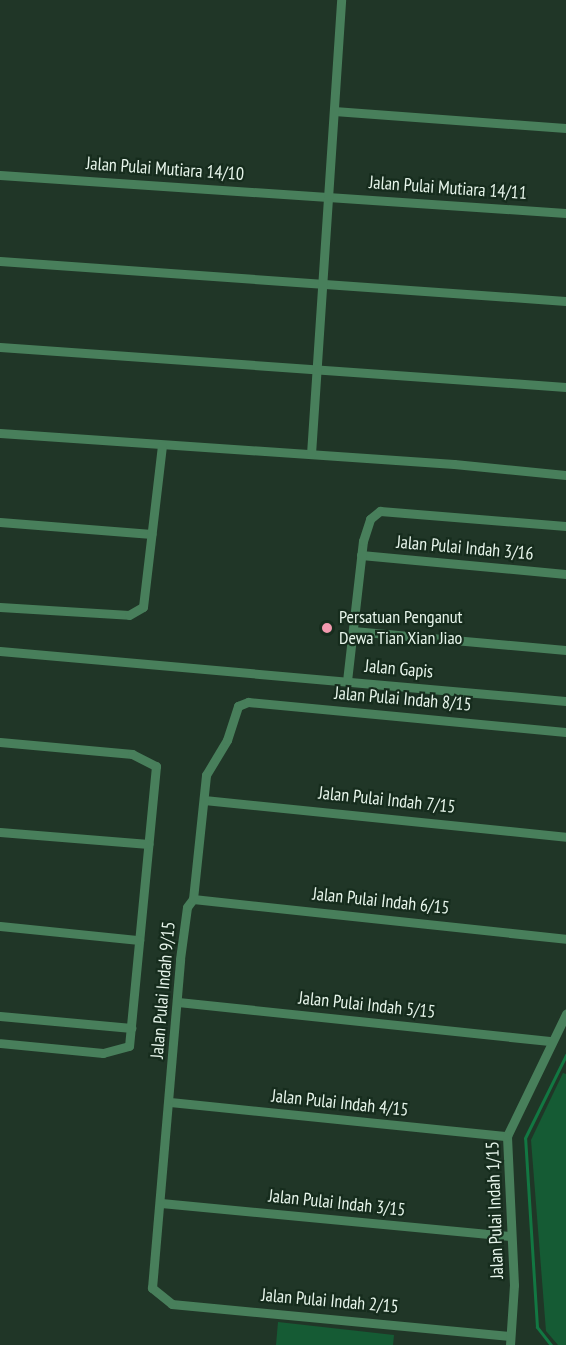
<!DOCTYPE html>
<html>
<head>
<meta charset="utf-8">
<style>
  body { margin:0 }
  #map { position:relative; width:566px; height:1345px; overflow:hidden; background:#203627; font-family:"PT Sans Narrow",sans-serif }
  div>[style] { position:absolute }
  .green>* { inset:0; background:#155b34 }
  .stream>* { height:3px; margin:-1.5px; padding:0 1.5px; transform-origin:1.5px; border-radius:1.5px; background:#127742 }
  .street>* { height:9px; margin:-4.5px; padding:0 4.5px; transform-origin:4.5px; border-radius:4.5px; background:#487f5b }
  .dots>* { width:16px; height:16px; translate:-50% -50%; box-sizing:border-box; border:3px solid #162c1d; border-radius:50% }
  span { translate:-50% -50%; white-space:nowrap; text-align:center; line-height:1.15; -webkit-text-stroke:4.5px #162c1d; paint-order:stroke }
  .street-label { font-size:18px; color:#e7f5eb }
  .poi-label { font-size:18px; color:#e7f5eb }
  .left { translate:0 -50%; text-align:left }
</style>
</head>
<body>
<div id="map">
  <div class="green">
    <div style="clip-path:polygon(563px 1073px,566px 1074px,566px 1345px,558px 1345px,546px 1331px,531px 1140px)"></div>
    <div style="clip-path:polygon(278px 1322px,394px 1335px,393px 1345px,276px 1345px)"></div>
  </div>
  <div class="stream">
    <div style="left:551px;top:1345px;width:23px;rotate:-128deg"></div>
    <div style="left:537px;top:1327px;width:189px;rotate:-93.6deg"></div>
    <div style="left:525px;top:1138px;width:93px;rotate:-63.7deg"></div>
  </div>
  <div class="street">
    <div style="left:334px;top:111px;width:233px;rotate:4.2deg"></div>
    <div style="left:0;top:175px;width:567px;rotate:3.84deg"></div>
    <div style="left:0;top:261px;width:567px;rotate:4.04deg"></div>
    <div style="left:0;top:347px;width:567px;rotate:4.04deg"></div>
    <div style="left:0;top:433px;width:455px;rotate:3.9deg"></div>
    <div style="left:454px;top:464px;width:113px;rotate:5.6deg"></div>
    <div style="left:311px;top:454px;width:455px;rotate:-86.2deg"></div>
    <div style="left:0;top:522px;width:152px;rotate:4.5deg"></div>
    <div style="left:361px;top:555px;width:206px;rotate:5.3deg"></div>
    <div style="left:0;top:607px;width:129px;rotate:3.5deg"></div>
    <div style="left:129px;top:615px;width:16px;rotate:-30deg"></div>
    <div style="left:143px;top:607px;width:163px;rotate:-83.3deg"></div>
    <div style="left:353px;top:631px;width:214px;rotate:5.1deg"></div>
    <div style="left:0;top:651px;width:568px;rotate:5.05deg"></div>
    <div style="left:347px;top:681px;width:141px;rotate:-83.5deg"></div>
    <div style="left:363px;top:541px;width:23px;rotate:-72deg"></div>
    <div style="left:370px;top:519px;width:13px;rotate:-39deg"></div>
    <div style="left:380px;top:511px;width:187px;rotate:4.6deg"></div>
    <div style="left:0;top:742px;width:133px;rotate:5.2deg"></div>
    <div style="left:132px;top:754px;width:27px;rotate:27deg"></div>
    <div style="left:156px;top:766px;width:281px;rotate:95.5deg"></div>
    <div style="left:129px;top:1046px;width:27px;rotate:165deg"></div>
    <div style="left:103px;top:1053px;width:103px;rotate:-174.5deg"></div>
    <div style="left:204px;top:800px;width:364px;rotate:5.8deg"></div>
    <div style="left:0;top:832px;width:149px;rotate:4.6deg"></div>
    <div style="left:193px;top:899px;width:375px;rotate:6.1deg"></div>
    <div style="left:0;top:926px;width:140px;rotate:5.8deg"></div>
    <div style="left:178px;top:1002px;width:376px;rotate:6deg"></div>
    <div style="left:0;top:1016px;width:132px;rotate:5.2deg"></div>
    <div style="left:170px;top:1102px;width:339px;rotate:5.8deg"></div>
    <div style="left:161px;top:1203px;width:351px;rotate:5.4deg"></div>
    <div style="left:510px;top:1336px;width:340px;rotate:-174.6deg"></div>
    <div style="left:172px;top:1304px;width:26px;rotate:-141deg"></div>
    <div style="left:152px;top:1288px;width:330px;rotate:-85.1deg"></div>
    <div style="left:180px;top:959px;width:52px;rotate:-82.3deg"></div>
    <div style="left:187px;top:907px;width:10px;rotate:-53deg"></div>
    <div style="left:193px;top:899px;width:125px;rotate:-84deg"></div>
    <div style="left:206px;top:775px;width:41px;rotate:-59deg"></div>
    <div style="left:227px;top:740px;width:36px;rotate:-72deg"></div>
    <div style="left:238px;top:706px;width:11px;rotate:-22deg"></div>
    <div style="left:248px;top:702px;width:319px;rotate:5.4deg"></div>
    <div style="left:510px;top:1345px;width:60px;rotate:-86.2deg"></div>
    <div style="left:514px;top:1285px;width:149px;rotate:-92.7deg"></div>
    <div style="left:507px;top:1136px;width:136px;rotate:-64.2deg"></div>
  </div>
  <div class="dots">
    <div style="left:327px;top:628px;background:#f29aaf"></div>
  </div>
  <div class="street-label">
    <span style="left:165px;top:169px;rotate:4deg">Jalan Pulai Mutiara 14/10</span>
    <span style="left:448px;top:188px;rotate:4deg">Jalan Pulai Mutiara 14/11</span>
    <span style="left:465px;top:548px;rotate:5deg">Jalan Pulai Indah 3/16</span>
    <span style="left:399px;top:669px;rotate:5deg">Jalan Gapis</span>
    <span style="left:403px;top:699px;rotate:5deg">Jalan Pulai Indah 8/15</span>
    <span style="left:387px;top:800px;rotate:6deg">Jalan Pulai Indah 7/15</span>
    <span style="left:381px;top:901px;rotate:6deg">Jalan Pulai Indah 6/15</span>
    <span style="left:163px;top:990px;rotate:-85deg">Jalan Pulai Indah 9/15</span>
    <span style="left:367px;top:1005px;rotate:6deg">Jalan Pulai Indah 5/15</span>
    <span style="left:340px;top:1103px;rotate:6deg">Jalan Pulai Indah 4/15</span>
    <span style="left:337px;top:1203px;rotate:6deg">Jalan Pulai Indah 3/15</span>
    <span style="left:495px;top:1210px;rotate:-92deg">Jalan Pulai Indah 1/15</span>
    <span style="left:330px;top:1301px;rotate:5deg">Jalan Pulai Indah 2/15</span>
  </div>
  <div class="poi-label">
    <span class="left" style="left:339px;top:628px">Persatuan Penganut<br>Dewa Tian Xian Jiao</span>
  </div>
</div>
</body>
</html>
